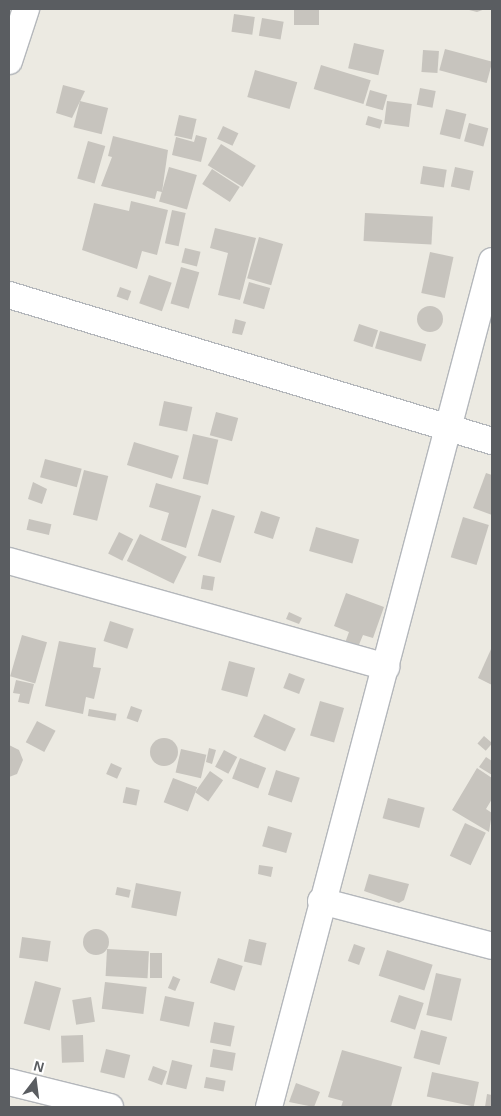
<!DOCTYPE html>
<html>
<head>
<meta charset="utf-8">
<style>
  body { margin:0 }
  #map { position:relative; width:501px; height:1116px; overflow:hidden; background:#eceae2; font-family:Helvetica,sans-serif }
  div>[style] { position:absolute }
  .building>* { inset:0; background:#c7c4be; transform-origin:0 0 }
  .round { border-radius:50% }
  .roads { filter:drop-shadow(1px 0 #b4b7bb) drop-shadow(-1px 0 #b4b7bb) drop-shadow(0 1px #b4b7bb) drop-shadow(0 -1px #b4b7bb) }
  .minor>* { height:26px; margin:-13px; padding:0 13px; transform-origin:13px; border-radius:13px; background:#fff }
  span { translate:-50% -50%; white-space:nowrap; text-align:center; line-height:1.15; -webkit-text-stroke:5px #fff; paint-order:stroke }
  .frame { position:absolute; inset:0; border:10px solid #5a5d61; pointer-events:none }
  .north { position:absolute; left:10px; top:1056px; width:50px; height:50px; -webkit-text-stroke:4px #fff; paint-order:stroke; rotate:15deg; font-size:14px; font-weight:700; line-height:20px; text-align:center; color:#5a5d61 }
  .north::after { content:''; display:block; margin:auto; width:18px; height:22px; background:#5a5d61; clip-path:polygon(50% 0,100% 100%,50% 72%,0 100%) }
</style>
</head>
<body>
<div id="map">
  <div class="building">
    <div style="left:294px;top:9px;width:25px;height:16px"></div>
    <div style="clip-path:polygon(465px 9px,485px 9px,477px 12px)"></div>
    <div style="left:234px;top:14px;width:21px;height:18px;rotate:8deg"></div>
    <div style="left:262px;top:18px;width:22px;height:18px;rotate:10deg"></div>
    <div style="left:354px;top:43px;width:31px;height:26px;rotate:13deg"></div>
    <div style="left:445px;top:49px;width:49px;height:22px;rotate:15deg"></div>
    <div style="left:423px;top:50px;width:16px;height:22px;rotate:4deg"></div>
    <div style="left:321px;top:65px;width:52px;height:25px;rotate:17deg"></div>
    <div style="left:255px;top:70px;width:44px;height:28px;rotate:16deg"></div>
    <div style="clip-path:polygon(63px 85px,85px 91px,72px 118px,56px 113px)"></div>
    <div style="left:420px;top:88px;width:16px;height:17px;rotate:11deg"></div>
    <div style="left:370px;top:90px;width:18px;height:16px;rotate:16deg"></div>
    <div style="left:80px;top:101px;width:29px;height:27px;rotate:14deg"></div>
    <div style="left:387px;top:101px;width:25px;height:23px;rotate:7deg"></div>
    <div style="left:446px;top:109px;width:21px;height:26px;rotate:14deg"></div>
    <div style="left:179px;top:115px;width:18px;height:21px;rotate:13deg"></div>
    <div style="left:368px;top:116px;width:15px;height:9px;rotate:16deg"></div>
    <div style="left:469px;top:123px;width:20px;height:19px;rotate:15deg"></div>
    <div style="left:223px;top:126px;width:17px;height:14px;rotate:25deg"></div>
    <div style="clip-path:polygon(196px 135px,207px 138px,201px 162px,172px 155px,176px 137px,194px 142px)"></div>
    <div style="clip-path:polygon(113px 136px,168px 150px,162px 192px,157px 191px,155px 199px,101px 186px,112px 157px,108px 156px)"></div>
    <div style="left:88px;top:141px;width:18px;height:39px;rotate:16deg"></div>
    <div style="left:221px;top:144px;width:41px;height:25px;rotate:32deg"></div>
    <div style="left:423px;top:166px;width:24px;height:18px;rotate:9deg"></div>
    <div style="left:169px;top:167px;width:29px;height:36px;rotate:16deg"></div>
    <div style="left:455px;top:167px;width:19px;height:20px;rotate:12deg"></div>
    <div style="left:212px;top:169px;width:33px;height:18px;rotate:33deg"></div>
    <div style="clip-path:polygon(131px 201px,168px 210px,157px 255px,142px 251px,137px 269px,82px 250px,94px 203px,129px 211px)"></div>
    <div style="left:172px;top:210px;width:14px;height:34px;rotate:12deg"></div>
    <div style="left:365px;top:213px;width:68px;height:28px;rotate:3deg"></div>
    <div style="clip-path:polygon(215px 228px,256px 238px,240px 300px,218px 295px,228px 253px,210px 248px)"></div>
    <div style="left:259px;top:237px;width:25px;height:43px;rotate:16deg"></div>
    <div style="left:185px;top:248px;width:16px;height:15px;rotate:14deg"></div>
    <div style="left:430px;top:252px;width:24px;height:42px;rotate:12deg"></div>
    <div style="left:181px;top:267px;width:19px;height:38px;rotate:16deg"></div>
    <div style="left:149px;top:275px;width:24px;height:30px;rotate:19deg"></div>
    <div style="left:249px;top:282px;width:22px;height:22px;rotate:16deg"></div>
    <div style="left:120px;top:287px;width:12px;height:10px;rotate:20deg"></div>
    <div class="round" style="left:417px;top:306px;width:26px;height:26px"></div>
    <div style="clip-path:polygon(235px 319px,246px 322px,242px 335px,232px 333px)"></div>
    <div style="left:359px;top:324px;width:20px;height:18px;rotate:18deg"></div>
    <div style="left:380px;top:331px;width:48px;height:18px;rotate:16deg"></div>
    <div style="left:164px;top:401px;width:29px;height:25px;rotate:12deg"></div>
    <div style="left:216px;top:412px;width:23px;height:24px;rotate:15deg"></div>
    <div style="left:193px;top:434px;width:26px;height:46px;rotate:13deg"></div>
    <div style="left:134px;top:442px;width:47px;height:24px;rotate:17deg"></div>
    <div style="left:45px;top:459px;width:38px;height:19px;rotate:15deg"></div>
    <div style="left:84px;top:470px;width:25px;height:46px;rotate:14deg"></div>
    <div style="clip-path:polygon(486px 473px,492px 475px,492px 515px,473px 508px)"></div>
    <div style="clip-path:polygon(33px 482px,47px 489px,42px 504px,28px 499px)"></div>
    <div style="clip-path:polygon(156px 483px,201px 496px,186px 548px,161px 540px,169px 513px,149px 507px)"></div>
    <div style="left:212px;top:509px;width:24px;height:49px;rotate:17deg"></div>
    <div style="left:261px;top:511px;width:20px;height:23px;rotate:18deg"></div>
    <div style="left:463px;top:517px;width:27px;height:42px;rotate:17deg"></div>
    <div style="left:29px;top:519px;width:23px;height:11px;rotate:13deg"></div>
    <div style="left:316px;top:527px;width:45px;height:25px;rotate:16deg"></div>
    <div style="left:119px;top:532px;width:16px;height:24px;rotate:27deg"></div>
    <div style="left:140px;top:534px;width:52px;height:30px;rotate:26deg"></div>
    <div style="left:203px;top:575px;width:12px;height:14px;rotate:9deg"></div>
    <div style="clip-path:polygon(346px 593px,384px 607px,373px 638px,363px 635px,358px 647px,345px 643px,349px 632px,334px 626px)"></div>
    <div style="clip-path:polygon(289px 612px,302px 618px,299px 624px,286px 619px)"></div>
    <div style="left:110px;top:621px;width:25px;height:21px;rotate:18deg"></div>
    <div style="left:22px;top:635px;width:26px;height:43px;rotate:16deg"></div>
    <div style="clip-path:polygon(59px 641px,96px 648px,93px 667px,101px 668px,94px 699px,86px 697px,83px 714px,45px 706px)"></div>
    <div style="clip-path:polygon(492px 647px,492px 685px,478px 678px)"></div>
    <div style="left:229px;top:661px;width:27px;height:30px;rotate:15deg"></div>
    <div style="left:289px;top:673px;width:17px;height:16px;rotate:21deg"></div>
    <div style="clip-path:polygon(16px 680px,34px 684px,29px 704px,18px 702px,20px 694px,13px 693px)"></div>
    <div style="left:320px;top:701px;width:25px;height:36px;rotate:16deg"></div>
    <div style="left:131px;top:706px;width:12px;height:13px;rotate:20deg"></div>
    <div style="left:89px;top:709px;width:28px;height:7px;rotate:10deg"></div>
    <div style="left:264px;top:714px;width:35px;height:25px;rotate:25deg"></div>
    <div style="left:37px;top:721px;width:21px;height:24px;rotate:28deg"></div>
    <div style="left:484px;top:736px;width:11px;height:10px;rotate:41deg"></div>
    <div class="round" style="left:150px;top:738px;width:28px;height:28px"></div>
    <div style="clip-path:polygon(9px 745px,19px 750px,23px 760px,17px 774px,9px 777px)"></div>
    <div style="clip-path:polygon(209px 748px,216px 750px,212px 764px,206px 762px)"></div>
    <div style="left:181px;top:749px;width:26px;height:24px;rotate:13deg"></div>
    <div style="left:224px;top:750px;width:15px;height:19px;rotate:28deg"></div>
    <div style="clip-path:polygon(486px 757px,492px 761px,492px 775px,479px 767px)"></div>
    <div style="left:240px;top:758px;width:28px;height:22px;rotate:21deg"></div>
    <div style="left:111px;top:763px;width:12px;height:12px;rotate:24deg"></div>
    <div style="clip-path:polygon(477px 768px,492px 778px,492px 799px,486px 809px,492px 813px,489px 832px,452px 810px)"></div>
    <div style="left:276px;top:770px;width:25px;height:26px;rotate:18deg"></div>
    <div style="left:210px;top:771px;width:16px;height:26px;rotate:35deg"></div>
    <div style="left:173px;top:778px;width:26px;height:26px;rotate:21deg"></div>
    <div style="left:126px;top:787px;width:14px;height:16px;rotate:12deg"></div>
    <div style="left:388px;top:798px;width:38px;height:21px;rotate:15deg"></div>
    <div style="left:465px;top:823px;width:23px;height:36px;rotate:25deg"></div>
    <div style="left:268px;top:826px;width:25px;height:21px;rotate:16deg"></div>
    <div style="clip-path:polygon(259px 865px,273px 867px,271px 877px,258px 874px)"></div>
    <div style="clip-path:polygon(369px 874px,409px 884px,404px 900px,399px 903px,364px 891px)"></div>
    <div style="left:136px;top:883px;width:46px;height:25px;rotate:11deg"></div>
    <div style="left:117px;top:887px;width:14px;height:8px;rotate:12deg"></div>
    <div class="round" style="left:83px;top:929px;width:26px;height:26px"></div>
    <div style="left:22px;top:937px;width:29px;height:21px;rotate:8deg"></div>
    <div style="left:249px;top:939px;width:18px;height:23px;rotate:13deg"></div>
    <div style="left:354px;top:944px;width:12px;height:18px;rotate:20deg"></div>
    <div style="left:107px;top:949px;width:42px;height:27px;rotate:3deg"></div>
    <div style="left:387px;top:950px;width:48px;height:27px;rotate:18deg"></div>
    <div style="left:150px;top:953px;width:12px;height:25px"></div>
    <div style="left:218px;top:958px;width:26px;height:26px;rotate:18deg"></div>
    <div style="left:436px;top:973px;width:26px;height:43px;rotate:13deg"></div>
    <div style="left:173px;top:976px;width:8px;height:13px;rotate:23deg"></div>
    <div style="left:35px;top:981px;width:27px;height:44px;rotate:15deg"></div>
    <div style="left:105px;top:982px;width:42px;height:27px;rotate:7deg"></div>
    <div style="left:399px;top:995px;width:26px;height:28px;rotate:18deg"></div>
    <div style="left:165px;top:996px;width:30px;height:25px;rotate:12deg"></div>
    <div style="left:91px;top:997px;width:25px;height:19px;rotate:81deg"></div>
    <div style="left:214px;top:1022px;width:21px;height:21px;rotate:11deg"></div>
    <div style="left:421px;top:1030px;width:27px;height:29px;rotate:15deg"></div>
    <div style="left:83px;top:1035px;width:27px;height:22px;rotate:88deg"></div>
    <div style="left:106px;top:1049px;width:25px;height:24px;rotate:14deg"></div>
    <div style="left:213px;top:1049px;width:23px;height:18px;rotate:10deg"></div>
    <div style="clip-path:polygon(342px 1050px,402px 1067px,391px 1107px,341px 1107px,343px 1101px,328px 1097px)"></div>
    <div style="left:172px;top:1060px;width:21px;height:25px;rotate:14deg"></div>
    <div style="left:153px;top:1066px;width:15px;height:15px;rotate:20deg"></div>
    <div style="left:432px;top:1072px;width:48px;height:25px;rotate:12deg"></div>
    <div style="left:206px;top:1077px;width:20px;height:11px;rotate:11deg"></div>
    <div style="clip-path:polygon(296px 1083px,320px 1092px,314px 1107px,289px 1102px)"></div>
    <div style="clip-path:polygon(487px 1094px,492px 1095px,492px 1107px,485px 1107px)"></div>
  </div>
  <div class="roads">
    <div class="minor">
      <div style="left:9px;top:61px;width:55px;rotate:-71.9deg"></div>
      <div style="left:9px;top:295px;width:505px;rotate:16.82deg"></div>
      <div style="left:9px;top:561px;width:392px;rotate:15.7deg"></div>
      <div style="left:321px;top:901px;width:177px;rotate:14.7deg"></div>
      <div style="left:9px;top:1082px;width:104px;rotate:13.9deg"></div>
      <div style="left:269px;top:1107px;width:875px;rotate:-75.23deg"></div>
    </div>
  </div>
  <div class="frame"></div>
  <div class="north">N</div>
</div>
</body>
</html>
